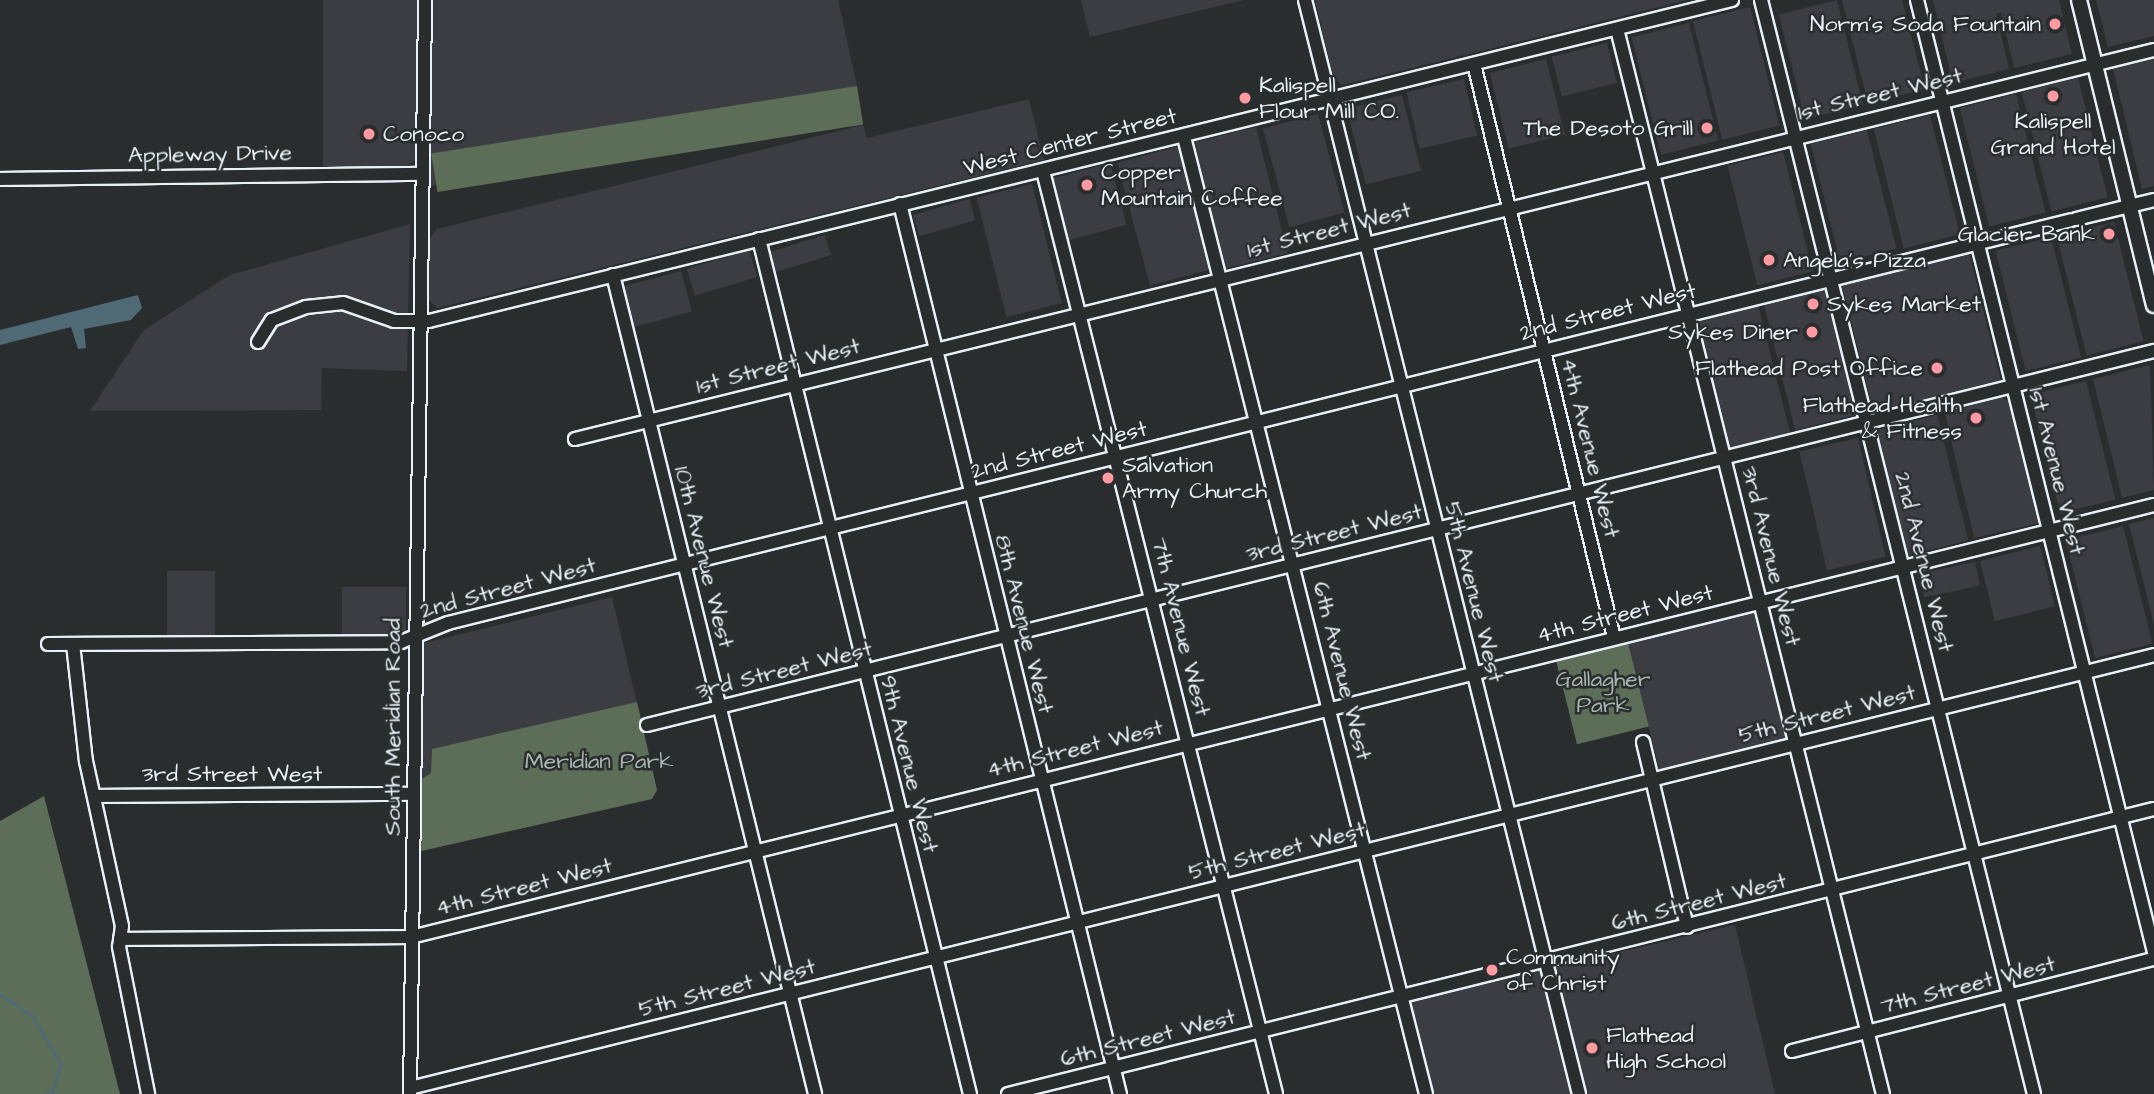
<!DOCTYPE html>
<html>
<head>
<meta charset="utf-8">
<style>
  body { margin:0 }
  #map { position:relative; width:2154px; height:1094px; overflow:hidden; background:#2a2d2e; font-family:"Architects Daughter",sans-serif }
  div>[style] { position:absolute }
  .built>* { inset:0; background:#3c3d43; transform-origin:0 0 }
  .green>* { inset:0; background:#5d6e58; transform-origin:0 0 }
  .water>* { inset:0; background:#506a75 }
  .stream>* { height:2.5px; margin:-1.25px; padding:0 1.25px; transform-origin:1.25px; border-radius:1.25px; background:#506a75 }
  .roads { filter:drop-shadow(2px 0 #e8f1f8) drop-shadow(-2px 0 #e8f1f8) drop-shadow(0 2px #e8f1f8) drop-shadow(0 -2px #e8f1f8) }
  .minor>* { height:12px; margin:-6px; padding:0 6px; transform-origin:6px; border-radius:6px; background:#2a2d2e }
  .major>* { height:14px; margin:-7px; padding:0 7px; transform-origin:7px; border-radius:7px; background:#2a2d2e }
  .dots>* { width:19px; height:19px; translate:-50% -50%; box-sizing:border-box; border:4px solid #2a2d2e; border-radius:50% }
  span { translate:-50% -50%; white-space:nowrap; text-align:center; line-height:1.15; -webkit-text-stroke:5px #2a2d2e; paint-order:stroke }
  .poi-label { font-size:23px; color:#e8f1f8 }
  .right { translate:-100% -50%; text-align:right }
  .left { translate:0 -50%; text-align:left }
  .street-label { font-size:23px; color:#e8f1f8 }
  .park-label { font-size:23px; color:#a9b6b0 }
</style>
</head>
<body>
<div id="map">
  <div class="built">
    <div style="clip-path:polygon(323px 0,418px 0,416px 159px,407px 166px,323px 166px)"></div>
    <div style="clip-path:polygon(432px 0,838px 0,857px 86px,428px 187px)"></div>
    <div style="clip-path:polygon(1081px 0,1244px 0,1090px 37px)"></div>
    <div style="clip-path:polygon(1315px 0,1688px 0,1343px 85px,1334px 79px)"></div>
    <div style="left:1837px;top:0;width:108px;height:60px;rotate:76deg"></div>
    <div style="clip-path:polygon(1842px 0,1902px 0,1925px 89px,1868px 104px)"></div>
    <div style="clip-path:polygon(1933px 0,2059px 0,2072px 54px,2014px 68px,2001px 13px,1996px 13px,2009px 69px,1953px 83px)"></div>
    <div style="clip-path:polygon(2096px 0,2154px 0,2154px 36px,2108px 47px)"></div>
    <div style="left:1750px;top:7px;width:122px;height:59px;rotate:76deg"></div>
    <div style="left:1689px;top:23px;width:121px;height:59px;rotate:76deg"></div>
    <div style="left:1607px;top:43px;width:41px;height:57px;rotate:76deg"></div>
    <div style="left:1546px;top:59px;width:78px;height:58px;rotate:76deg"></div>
    <div style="clip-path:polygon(2154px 59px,2154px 186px,2142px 189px,2113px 69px)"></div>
    <div style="left:2078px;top:78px;width:123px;height:58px;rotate:76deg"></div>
    <div style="left:1464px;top:79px;width:58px;height:59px;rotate:77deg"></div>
    <div style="left:2016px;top:94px;width:122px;height:58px;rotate:76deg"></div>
    <div style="left:1402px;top:95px;width:78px;height:57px;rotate:76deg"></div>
    <div style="clip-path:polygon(1029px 99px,1044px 160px,437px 308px,429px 300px,429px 239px,437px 229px,863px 125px,867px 138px)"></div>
    <div style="left:1318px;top:114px;width:102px;height:57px;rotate:75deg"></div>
    <div style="left:1930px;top:115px;width:123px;height:58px;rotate:76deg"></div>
    <div style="left:1256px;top:127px;width:130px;height:64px;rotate:76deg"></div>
    <div style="left:1867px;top:130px;width:122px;height:58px;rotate:76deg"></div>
    <div style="left:1180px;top:146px;width:127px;height:65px;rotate:75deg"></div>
    <div style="left:1783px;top:152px;width:123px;height:57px;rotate:76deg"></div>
    <div style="left:1110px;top:163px;width:64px;height:60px;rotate:75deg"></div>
    <div style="left:1032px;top:184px;width:123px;height:57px;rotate:76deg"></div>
    <div style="left:969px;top:199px;width:22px;height:58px;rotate:74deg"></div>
    <div style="left:2114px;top:222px;width:123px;height:59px;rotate:76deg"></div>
    <div style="clip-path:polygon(410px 224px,407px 371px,322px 368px,321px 410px,90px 411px,144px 330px,230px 275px)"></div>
    <div style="left:825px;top:235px;width:21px;height:63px;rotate:73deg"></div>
    <div style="left:2051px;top:237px;width:124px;height:57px;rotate:76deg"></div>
    <div style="left:749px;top:250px;width:28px;height:65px;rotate:73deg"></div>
    <div style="left:1969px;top:253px;width:131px;height:131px;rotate:76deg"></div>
    <div style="left:681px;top:271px;width:42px;height:62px;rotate:75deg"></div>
    <div style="clip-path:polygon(1815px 288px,1828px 291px,1855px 415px,1795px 430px,1764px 304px)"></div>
    <div style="clip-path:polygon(1758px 305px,1790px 433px,1732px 449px,1725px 445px,1696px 323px)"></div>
    <div style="clip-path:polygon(2150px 365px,2154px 490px,2122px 498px,2093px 379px)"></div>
    <div style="left:2086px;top:381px;width:122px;height:57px;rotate:76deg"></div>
    <div style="clip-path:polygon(1999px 396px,2009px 401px,2040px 523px,1974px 538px,1945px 414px)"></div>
    <div style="left:1937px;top:415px;width:129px;height:63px;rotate:76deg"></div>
    <div style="left:1858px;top:438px;width:122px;height:60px;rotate:77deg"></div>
    <div style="clip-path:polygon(2154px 518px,2154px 625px,2129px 524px)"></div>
    <div style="left:2123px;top:526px;width:121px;height:59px;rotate:76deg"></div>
    <div style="left:2040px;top:546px;width:62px;height:62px;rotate:76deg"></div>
    <div style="left:1975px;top:562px;width:24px;height:57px;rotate:78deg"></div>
    <div style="left:215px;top:571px;width:79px;height:48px;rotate:90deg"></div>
    <div style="left:342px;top:587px;width:64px;height:47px"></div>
    <div style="clip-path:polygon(612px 597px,657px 790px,652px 799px,421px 851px,424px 643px)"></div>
    <div style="left:1758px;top:611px;width:133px;height:134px;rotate:76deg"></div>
    <div style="clip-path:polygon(1735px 925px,1775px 1094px,1431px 1094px,1409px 1002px)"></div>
  </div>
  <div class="green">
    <div style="left:857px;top:86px;width:39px;height:431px;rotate:81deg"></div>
    <div style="left:1628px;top:643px;width:86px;height:74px;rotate:76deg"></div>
    <div style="clip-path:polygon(637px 702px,657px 790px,652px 799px,421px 851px,422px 779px,431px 773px,432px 749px)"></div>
    <div style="clip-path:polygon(44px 796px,120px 1094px,0 1094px,0 821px)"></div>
  </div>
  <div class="water">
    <div style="clip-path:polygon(138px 295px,142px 308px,131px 320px,84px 329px,86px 348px,78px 349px,71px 327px,0 345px,0 330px)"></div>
  </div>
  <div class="stream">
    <div style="left:0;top:994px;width:40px;rotate:34deg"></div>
    <div style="left:33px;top:1016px;width:56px;rotate:59.7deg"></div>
    <div style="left:61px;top:1064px;width:29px;rotate:106deg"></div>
    <div style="left:53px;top:1092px;width:7px;rotate:164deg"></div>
  </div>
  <div class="roads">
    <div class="minor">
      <div style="left:1305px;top:0;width:1128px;rotate:75.94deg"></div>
      <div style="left:1761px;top:0;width:1128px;rotate:75.99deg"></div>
      <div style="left:1917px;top:0;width:981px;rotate:76.02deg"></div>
      <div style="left:1617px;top:29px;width:1098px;rotate:75.98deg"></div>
      <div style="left:1474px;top:64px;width:591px;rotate:76.29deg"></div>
      <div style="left:1184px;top:137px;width:987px;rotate:75.81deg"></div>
      <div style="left:1043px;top:171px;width:952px;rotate:75.83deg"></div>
      <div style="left:0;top:179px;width:421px;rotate:-0.7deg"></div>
      <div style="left:900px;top:204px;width:917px;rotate:76.12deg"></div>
      <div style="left:2076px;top:219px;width:80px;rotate:-13.7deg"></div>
      <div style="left:759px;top:239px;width:881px;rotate:76.14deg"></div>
      <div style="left:613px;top:275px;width:844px;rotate:76.14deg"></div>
      <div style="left:258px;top:342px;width:26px;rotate:-58deg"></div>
      <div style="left:272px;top:320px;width:36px;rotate:-21deg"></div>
      <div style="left:306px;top:307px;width:37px;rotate:-6deg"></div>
      <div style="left:343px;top:303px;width:54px;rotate:19.4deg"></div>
      <div style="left:394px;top:321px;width:35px"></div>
      <div style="left:429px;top:321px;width:1342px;rotate:-13.84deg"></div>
      <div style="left:575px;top:439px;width:1626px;rotate:-13.84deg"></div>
      <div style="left:48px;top:644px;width:353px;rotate:-0.3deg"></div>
      <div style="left:401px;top:642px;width:51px;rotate:-22deg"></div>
      <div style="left:448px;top:623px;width:1672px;rotate:-13.94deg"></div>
      <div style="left:73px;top:644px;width:118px;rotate:83.7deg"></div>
      <div style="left:86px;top:761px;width:169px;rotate:77.7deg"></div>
      <div style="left:122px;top:926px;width:21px;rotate:98deg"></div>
      <div style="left:119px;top:947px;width:150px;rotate:78.8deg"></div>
      <div style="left:647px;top:725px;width:1553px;rotate:-13.94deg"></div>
      <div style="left:1643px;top:742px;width:190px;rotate:76.6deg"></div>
      <div style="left:94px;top:796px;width:319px;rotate:-0.4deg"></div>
      <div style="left:120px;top:939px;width:291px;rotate:-0.4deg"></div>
      <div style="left:411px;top:937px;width:1796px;rotate:-13.92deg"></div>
      <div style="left:1792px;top:1051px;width:374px;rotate:-14.3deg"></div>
      <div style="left:410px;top:1088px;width:1797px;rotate:-13.94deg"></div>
      <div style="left:410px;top:1094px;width:1094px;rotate:-89.21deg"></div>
      <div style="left:1008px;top:1094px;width:1181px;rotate:-13.97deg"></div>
    </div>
    <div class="major">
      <div style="left:2079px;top:0;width:314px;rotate:76.2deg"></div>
    </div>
  </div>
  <div class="dots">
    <div style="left:2055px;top:24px;background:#ff9aa2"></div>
    <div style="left:2053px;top:96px;background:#ff9aa2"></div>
    <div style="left:1245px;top:98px;background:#ff9aa2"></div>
    <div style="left:1707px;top:128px;background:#ff9aa2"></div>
    <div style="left:369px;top:134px;background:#ff9aa2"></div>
    <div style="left:1087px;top:185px;background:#ff9aa2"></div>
    <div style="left:2109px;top:234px;background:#ff9aa2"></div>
    <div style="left:1769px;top:260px;background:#ff9aa2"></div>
    <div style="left:1813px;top:304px;background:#ff9aa2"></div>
    <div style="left:1812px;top:332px;background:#ff9aa2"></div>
    <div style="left:1937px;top:368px;background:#ff9aa2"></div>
    <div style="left:1976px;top:418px;background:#ff9aa2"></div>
    <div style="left:1108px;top:478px;background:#ff9aa2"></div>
    <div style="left:1492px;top:970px;background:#ff9aa2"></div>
    <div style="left:1592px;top:1048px;background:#ff9aa2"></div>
  </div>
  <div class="poi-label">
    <span class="right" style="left:2041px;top:24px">Norm's Soda Fountain</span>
    <span class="left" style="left:1259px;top:98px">Kalispell<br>Flour Mill CO.</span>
    <span style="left:2053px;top:134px">Kalispell<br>Grand Hotel</span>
    <span class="right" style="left:1693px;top:128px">The Desoto Grill</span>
    <span class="left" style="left:383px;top:134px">Conoco</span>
    <span class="left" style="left:1101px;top:185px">Copper<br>Mountain Coffee</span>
    <span class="right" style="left:2095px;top:234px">Glacier Bank</span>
    <span class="left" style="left:1783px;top:260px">Angela's Pizza</span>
    <span class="left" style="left:1827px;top:304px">Sykes Market</span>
    <span class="right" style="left:1798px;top:332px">Sykes Diner</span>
    <span class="right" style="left:1923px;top:368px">Flathead Post Office</span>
    <span class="right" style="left:1962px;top:418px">Flathead Health<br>&amp; Fitness</span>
    <span class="left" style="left:1122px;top:478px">Salvation<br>Army Church</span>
    <span class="left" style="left:1506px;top:970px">Community<br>of Christ</span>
    <span class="left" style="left:1606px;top:1048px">Flathead<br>High School</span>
  </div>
  <div class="street-label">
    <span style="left:1880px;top:94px;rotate:-13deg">1st Street West</span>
    <span style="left:1070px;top:142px;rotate:-14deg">West Center Street</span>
    <span style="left:210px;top:154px;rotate:-1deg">Appleway Drive</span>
    <span style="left:1329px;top:230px;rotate:-14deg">1st Street West</span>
    <span style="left:1608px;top:312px;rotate:-14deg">2nd Street West</span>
    <span style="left:778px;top:366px;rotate:-14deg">1st Street West</span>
    <span style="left:1590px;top:448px;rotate:76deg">4th Avenue West</span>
    <span style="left:1059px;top:450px;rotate:-14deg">2nd Street West</span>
    <span style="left:2057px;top:471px;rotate:76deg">1st Avenue West</span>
    <span style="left:1334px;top:533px;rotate:-14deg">3rd Street West</span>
    <span style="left:1771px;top:556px;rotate:76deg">3rd Avenue West</span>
    <span style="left:704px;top:557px;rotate:76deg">10th Avenue West</span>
    <span style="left:1924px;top:562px;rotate:76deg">2nd Avenue West</span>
    <span style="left:508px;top:588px;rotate:-15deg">2nd Street West</span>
    <span style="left:1474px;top:592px;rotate:76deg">5th Avenue West</span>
    <span style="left:1625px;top:614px;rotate:-14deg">4th Street West</span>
    <span style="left:1024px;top:624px;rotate:76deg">8th Avenue West</span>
    <span style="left:1181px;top:627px;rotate:76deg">7th Avenue West</span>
    <span style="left:784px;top:670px;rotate:-14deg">3rd Street West</span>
    <span style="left:1342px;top:671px;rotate:76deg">6th Avenue West</span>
    <span style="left:1827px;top:714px;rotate:-14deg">5th Street West</span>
    <span style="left:393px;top:727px;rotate:-90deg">South Meridian Road</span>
    <span style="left:1075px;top:749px;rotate:-14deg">4th Street West</span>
    <span style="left:909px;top:764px;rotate:76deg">9th Avenue West</span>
    <span style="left:232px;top:774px">3rd Street West</span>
    <span style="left:1277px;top:851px;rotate:-14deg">5th Street West</span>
    <span style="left:524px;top:887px;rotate:-14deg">4th Street West</span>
    <span style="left:1699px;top:902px;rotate:-14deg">6th Street West</span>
    <span style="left:1968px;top:985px;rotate:-14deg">7th Street West</span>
    <span style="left:727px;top:988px;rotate:-14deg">5th Street West</span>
    <span style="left:1148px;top:1038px;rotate:-14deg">6th Street West</span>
  </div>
  <div class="park-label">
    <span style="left:1603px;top:692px">Gallagher<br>Park</span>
    <span style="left:599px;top:761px">Meridian Park</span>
  </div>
</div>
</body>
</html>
